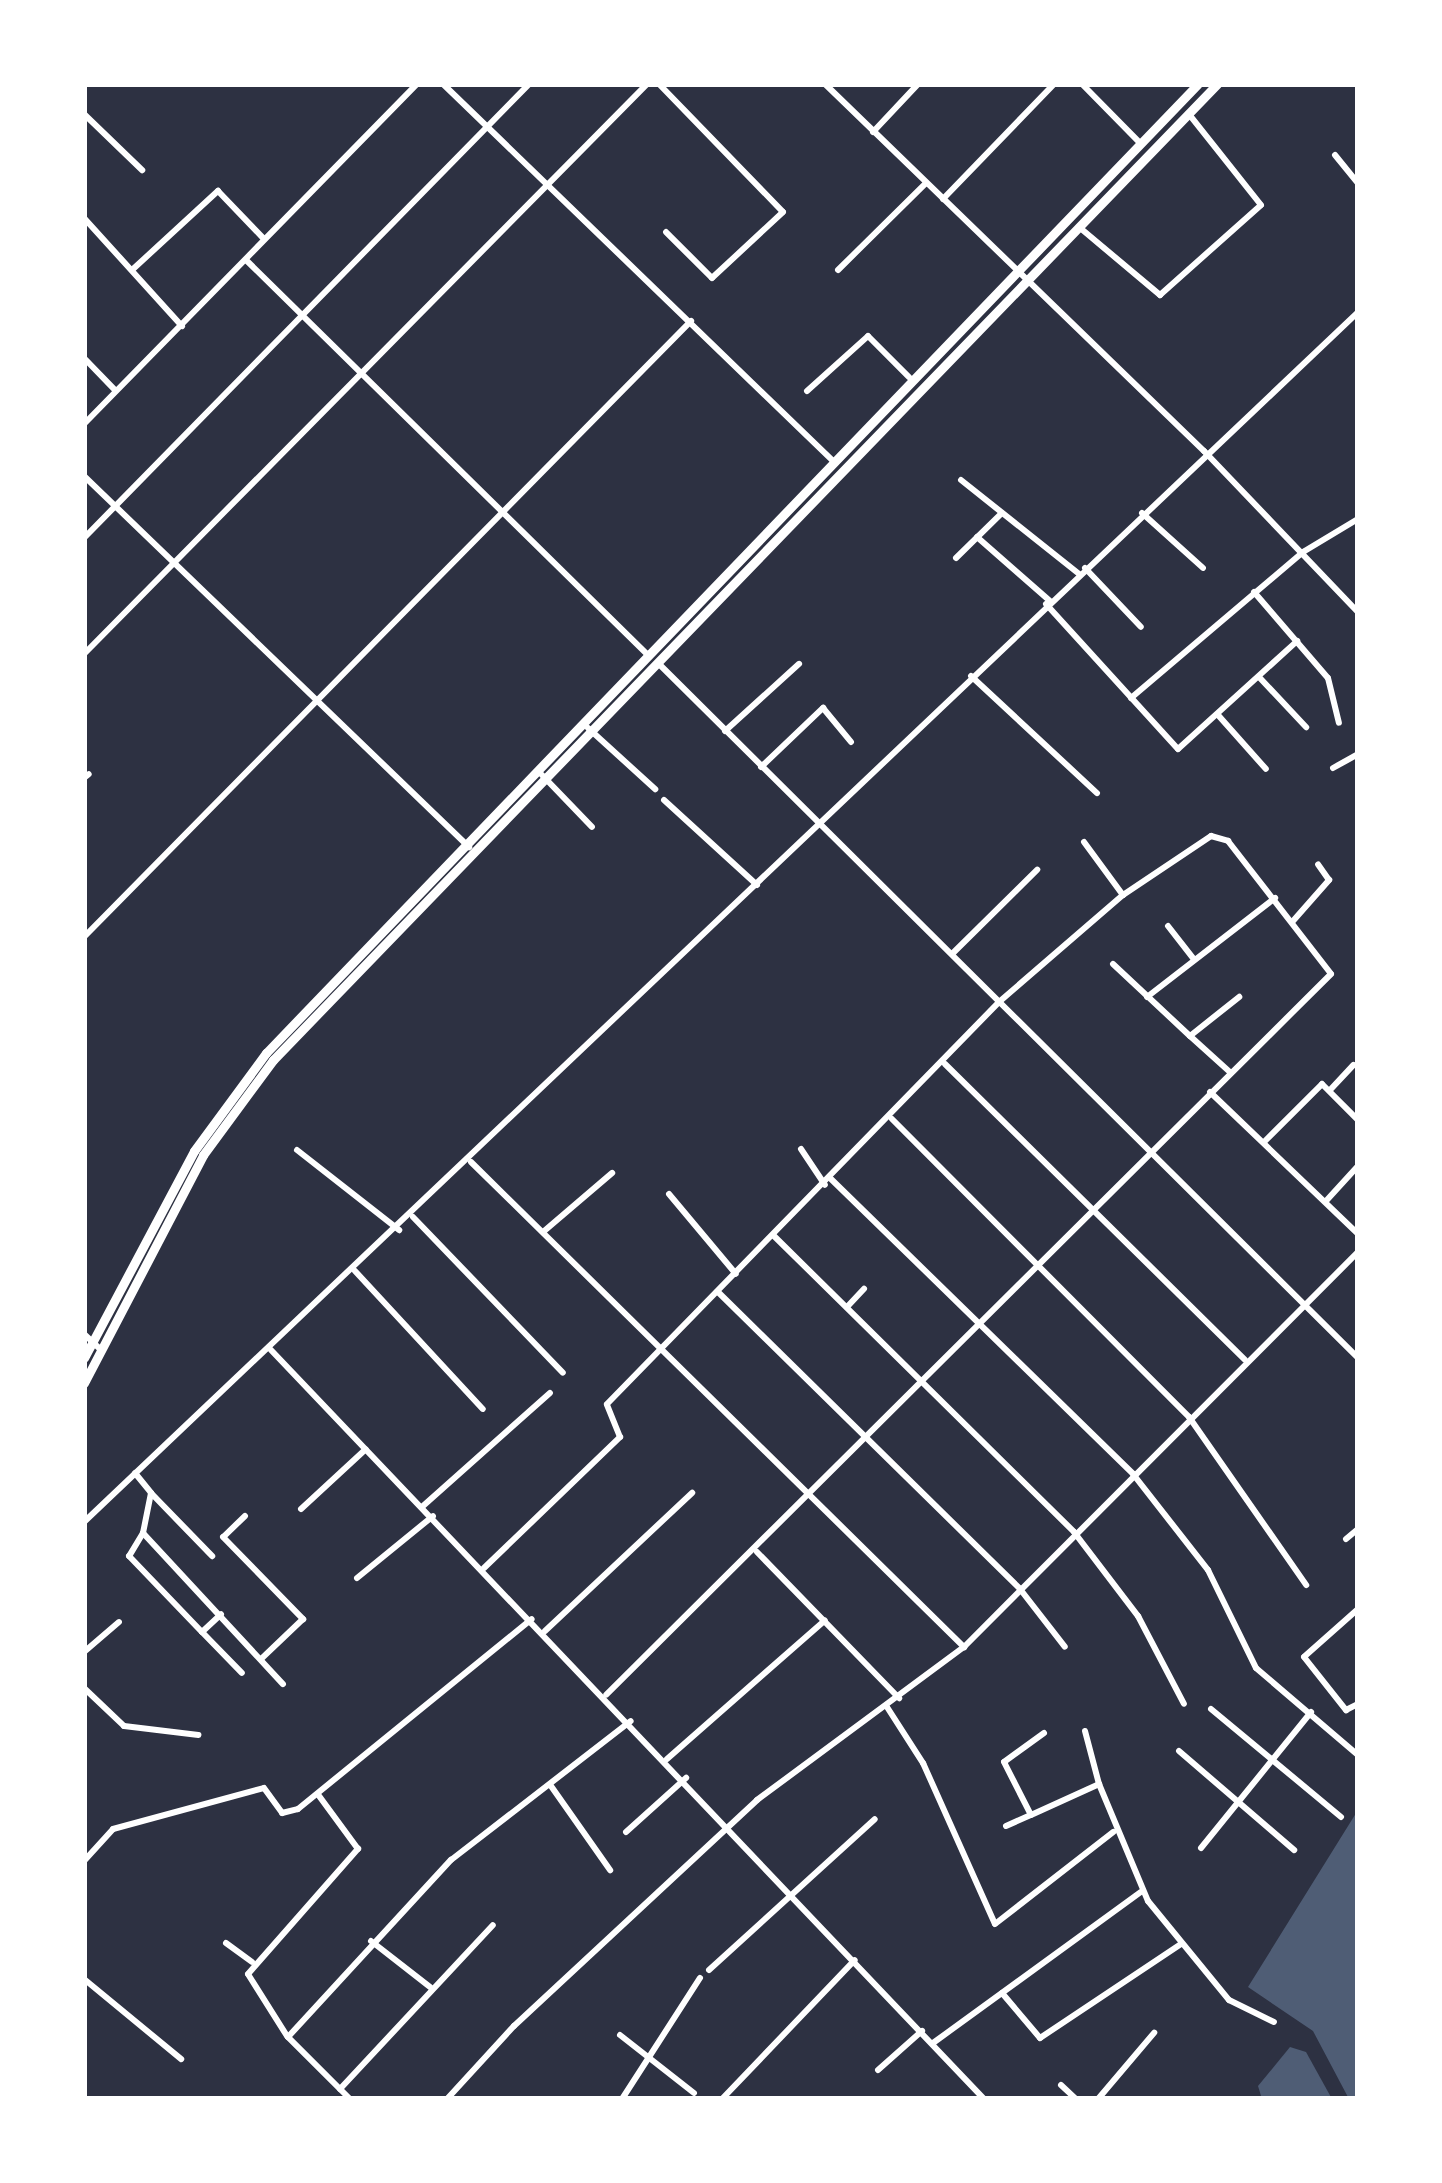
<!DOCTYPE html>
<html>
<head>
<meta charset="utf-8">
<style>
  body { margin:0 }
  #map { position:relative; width:1442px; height:2183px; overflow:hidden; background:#2d3142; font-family:"Golos Text",sans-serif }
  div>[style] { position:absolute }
  .water>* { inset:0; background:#4f5d75 }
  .minor>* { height:6px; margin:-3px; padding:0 3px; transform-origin:3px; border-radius:3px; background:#fff }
  .tertiary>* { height:6px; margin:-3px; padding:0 3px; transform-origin:3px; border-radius:3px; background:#fff }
  .trunk>* { height:9px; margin:-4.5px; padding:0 4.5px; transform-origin:4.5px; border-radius:4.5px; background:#fff }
  span { translate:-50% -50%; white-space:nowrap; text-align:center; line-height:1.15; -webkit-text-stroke:9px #fff; paint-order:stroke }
  .frame { position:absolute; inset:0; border:87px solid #fff; pointer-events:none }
</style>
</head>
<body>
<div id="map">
  <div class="water">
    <div style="clip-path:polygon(1358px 1810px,1358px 2099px,1349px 2099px,1313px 2031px,1248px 1987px)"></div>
    <div style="clip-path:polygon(1290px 2047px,1306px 2052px,1332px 2099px,1262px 2099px,1258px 2086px)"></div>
  </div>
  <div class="minor">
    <div style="left:443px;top:84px;width:542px;rotate:44.03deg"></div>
    <div style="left:659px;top:84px;width:178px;rotate:45.9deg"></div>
    <div style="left:783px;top:212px;width:97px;rotate:137.1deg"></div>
    <div style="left:712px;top:278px;width:65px;rotate:-135deg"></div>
    <div style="left:1082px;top:84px;width:83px;rotate:45.5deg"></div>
    <div style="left:84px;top:114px;width:81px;rotate:44deg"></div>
    <div style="left:873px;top:132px;width:66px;rotate:-46.8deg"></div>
    <div style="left:1335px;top:155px;width:36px;rotate:51deg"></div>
    <div style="left:943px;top:199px;width:160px;rotate:-46deg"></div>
    <div style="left:84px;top:218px;width:146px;rotate:47.8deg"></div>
    <div style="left:1079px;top:227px;width:106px;rotate:40deg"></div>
    <div style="left:1160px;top:295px;width:135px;rotate:-41.7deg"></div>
    <div style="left:1261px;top:205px;width:117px;rotate:-128.4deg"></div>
    <div style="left:246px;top:260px;width:564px;rotate:44.5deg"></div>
    <div style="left:132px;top:270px;width:117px;rotate:-42.6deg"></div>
    <div style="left:218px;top:191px;width:65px;rotate:46.2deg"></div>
    <div style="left:838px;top:270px;width:124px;rotate:-44.7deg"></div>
    <div style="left:84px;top:358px;width:45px;rotate:45.9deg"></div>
    <div style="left:807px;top:391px;width:82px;rotate:-42deg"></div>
    <div style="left:868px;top:336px;width:58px;rotate:45deg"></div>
    <div style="left:84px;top:424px;width:476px;rotate:-45.6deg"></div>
    <div style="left:84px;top:476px;width:535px;rotate:43.94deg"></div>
    <div style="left:961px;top:480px;width:151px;rotate:38.5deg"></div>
    <div style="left:1142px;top:513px;width:82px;rotate:42deg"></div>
    <div style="left:977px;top:537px;width:97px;rotate:41.2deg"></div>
    <div style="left:84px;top:538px;width:636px;rotate:-45.57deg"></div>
    <div style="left:956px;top:558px;width:64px;rotate:-44.4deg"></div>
    <div style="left:1085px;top:568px;width:81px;rotate:46.5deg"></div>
    <div style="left:1254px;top:592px;width:113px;rotate:49.3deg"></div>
    <div style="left:1328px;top:678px;width:46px;rotate:76.3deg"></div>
    <div style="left:1046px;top:604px;width:196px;rotate:47.7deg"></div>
    <div style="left:1178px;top:749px;width:161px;rotate:-42.2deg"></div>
    <div style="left:84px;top:654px;width:801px;rotate:-45.35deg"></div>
    <div style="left:658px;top:663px;width:986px;rotate:44.79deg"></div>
    <div style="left:971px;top:676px;width:172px;rotate:42.9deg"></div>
    <div style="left:1259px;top:677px;width:69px;rotate:46.8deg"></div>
    <div style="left:1131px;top:698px;width:226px;rotate:-40.3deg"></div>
    <div style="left:1303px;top:552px;width:64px;rotate:-31deg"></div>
    <div style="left:1218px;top:715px;width:72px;rotate:48.4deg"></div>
    <div style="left:588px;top:728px;width:91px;rotate:42.3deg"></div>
    <div style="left:725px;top:731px;width:100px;rotate:-42.2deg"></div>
    <div style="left:761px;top:767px;width:86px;rotate:-43.6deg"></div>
    <div style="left:823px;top:708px;width:44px;rotate:50.5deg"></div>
    <div style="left:1333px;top:768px;width:29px;rotate:-29deg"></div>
    <div style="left:542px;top:775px;width:72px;rotate:46.1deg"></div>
    <div style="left:84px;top:778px;width:6px;rotate:-39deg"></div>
    <div style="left:664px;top:800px;width:126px;rotate:42.4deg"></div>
    <div style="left:1084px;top:842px;width:66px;rotate:53.7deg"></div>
    <div style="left:1293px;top:921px;width:55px;rotate:-48.7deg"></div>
    <div style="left:1329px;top:880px;width:19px;rotate:-125deg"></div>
    <div style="left:1168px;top:926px;width:41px;rotate:52deg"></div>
    <div style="left:84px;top:937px;width:865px;rotate:-45.42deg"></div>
    <div style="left:952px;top:954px;width:120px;rotate:-44.7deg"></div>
    <div style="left:1113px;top:964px;width:105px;rotate:43.1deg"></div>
    <div style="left:1190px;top:1036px;width:63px;rotate:-38.5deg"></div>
    <div style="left:1147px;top:997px;width:162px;rotate:-37.7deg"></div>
    <div style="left:1190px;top:1036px;width:55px;rotate:42.1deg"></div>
    <div style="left:945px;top:1064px;width:421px;rotate:44.6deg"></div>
    <div style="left:1331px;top:1089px;width:33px;rotate:-47deg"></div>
    <div style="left:1210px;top:1092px;width:205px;rotate:43.8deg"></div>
    <div style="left:892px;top:1119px;width:421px;rotate:45.1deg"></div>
    <div style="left:1189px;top:1417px;width:205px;rotate:55.1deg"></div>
    <div style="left:1264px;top:1142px;width:82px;rotate:-45deg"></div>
    <div style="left:1322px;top:1084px;width:51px;rotate:45deg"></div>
    <div style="left:801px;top:1149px;width:43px;rotate:56.3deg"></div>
    <div style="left:297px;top:1150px;width:130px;rotate:38.1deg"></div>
    <div style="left:471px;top:1162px;width:692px;rotate:44.53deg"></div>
    <div style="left:831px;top:1179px;width:422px;rotate:44.3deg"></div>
    <div style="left:1133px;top:1474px;width:122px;rotate:52deg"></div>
    <div style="left:1208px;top:1570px;width:109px;rotate:63.9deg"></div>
    <div style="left:1256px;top:1668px;width:134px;rotate:40.5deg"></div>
    <div style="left:669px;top:1194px;width:104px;rotate:50.1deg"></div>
    <div style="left:1326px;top:1201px;width:47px;rotate:-47.6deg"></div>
    <div style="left:413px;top:1217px;width:216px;rotate:46.1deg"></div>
    <div style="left:543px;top:1232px;width:91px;rotate:-40.5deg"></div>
    <div style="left:774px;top:1236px;width:421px;rotate:44.6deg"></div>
    <div style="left:1074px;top:1532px;width:106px;rotate:52.7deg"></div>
    <div style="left:1138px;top:1616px;width:99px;rotate:62.4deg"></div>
    <div style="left:355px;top:1271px;width:188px;rotate:47.2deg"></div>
    <div style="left:718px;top:1292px;width:424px;rotate:44.5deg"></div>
    <div style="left:1020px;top:1589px;width:73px;rotate:52.2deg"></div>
    <div style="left:847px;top:1307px;width:25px;rotate:-47deg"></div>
    <div style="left:84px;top:1334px;width:23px;rotate:43deg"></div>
    <div style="left:271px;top:1350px;width:1034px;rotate:46.41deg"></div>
    <div style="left:135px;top:1473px;width:26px;rotate:51deg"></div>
    <div style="left:151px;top:1493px;width:41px;rotate:101.3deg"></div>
    <div style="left:143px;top:1533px;width:206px;rotate:47.2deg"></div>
    <div style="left:151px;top:1493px;width:88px;rotate:45.9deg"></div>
    <div style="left:423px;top:1506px;width:170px;rotate:-41.7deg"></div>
    <div style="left:301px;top:1509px;width:88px;rotate:-42.7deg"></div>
    <div style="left:245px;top:1516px;width:30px;rotate:136deg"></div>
    <div style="left:223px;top:1537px;width:115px;rotate:45.7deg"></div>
    <div style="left:303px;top:1619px;width:57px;rotate:136.4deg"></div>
    <div style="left:143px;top:1533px;width:27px;rotate:121deg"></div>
    <div style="left:129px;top:1556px;width:105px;rotate:46.2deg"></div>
    <div style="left:202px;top:1632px;width:26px;rotate:-43deg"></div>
    <div style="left:1346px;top:1539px;width:16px;rotate:-40deg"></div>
    <div style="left:757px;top:1552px;width:204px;rotate:45.8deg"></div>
    <div style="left:484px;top:1568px;width:189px;rotate:-43.9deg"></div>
    <div style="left:620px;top:1437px;width:35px;rotate:-112deg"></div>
    <div style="left:607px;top:1404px;width:561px;rotate:-45.72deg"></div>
    <div style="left:999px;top:1002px;width:164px;rotate:-40.8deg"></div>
    <div style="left:1123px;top:895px;width:106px;rotate:-33.8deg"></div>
    <div style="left:1211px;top:836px;width:18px;rotate:16deg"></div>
    <div style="left:1228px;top:841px;width:168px;rotate:52.2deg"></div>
    <div style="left:1331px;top:974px;width:1022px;rotate:135.16deg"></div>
    <div style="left:357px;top:1578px;width:98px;rotate:-39.2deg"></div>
    <div style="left:1358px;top:1609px;width:72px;rotate:138.4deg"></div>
    <div style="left:1304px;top:1657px;width:68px;rotate:51.6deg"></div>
    <div style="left:1346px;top:1710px;width:13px;rotate:-27deg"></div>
    <div style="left:545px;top:1631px;width:202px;rotate:-43.2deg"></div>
    <div style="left:202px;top:1632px;width:57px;rotate:45.7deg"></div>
    <div style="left:84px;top:1652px;width:46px;rotate:-40.6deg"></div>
    <div style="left:84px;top:1688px;width:55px;rotate:43.5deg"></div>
    <div style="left:124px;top:1726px;width:75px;rotate:6.9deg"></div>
    <div style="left:887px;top:1707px;width:67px;rotate:57.3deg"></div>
    <div style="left:923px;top:1763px;width:176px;rotate:65.9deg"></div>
    <div style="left:995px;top:1924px;width:150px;rotate:-37.9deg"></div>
    <div style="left:1211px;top:1709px;width:169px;rotate:39.7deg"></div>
    <div style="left:1085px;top:1731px;width:55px;rotate:75.2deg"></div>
    <div style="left:1044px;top:1733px;width:49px;rotate:144.1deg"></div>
    <div style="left:1004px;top:1762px;width:59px;rotate:63deg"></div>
    <div style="left:1031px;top:1815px;width:75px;rotate:-24.5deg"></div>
    <div style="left:1099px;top:1784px;width:127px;rotate:67.3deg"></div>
    <div style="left:1148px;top:1901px;width:128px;rotate:50.7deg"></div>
    <div style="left:1229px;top:2000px;width:50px;rotate:26.1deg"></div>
    <div style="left:1179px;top:1751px;width:152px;rotate:40.7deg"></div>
    <div style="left:667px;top:1759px;width:210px;rotate:-41.3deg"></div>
    <div style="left:551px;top:1786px;width:103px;rotate:54.9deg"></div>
    <div style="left:1006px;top:1826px;width:27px;rotate:-24deg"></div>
    <div style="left:626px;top:1832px;width:81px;rotate:-42deg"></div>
    <div style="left:1201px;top:1848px;width:175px;rotate:-51deg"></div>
    <div style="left:84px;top:1861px;width:43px;rotate:-47.8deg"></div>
    <div style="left:113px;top:1829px;width:156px;rotate:-15.2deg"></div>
    <div style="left:264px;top:1788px;width:31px;rotate:54deg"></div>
    <div style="left:282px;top:1813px;width:16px;rotate:-14deg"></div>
    <div style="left:298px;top:1809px;width:301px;rotate:-39.1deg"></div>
    <div style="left:371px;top:1941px;width:75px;rotate:37.9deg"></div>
    <div style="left:226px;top:1943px;width:32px;rotate:36deg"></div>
    <div style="left:709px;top:1970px;width:224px;rotate:-42.3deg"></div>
    <div style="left:84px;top:1979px;width:126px;rotate:39.5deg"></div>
    <div style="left:1002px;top:1993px;width:59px;rotate:49.8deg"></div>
    <div style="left:1040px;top:2038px;width:169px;rotate:-33.7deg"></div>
    <div style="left:620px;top:2035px;width:94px;rotate:38.1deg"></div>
    <div style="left:287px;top:2036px;width:73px;rotate:-122.2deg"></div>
    <div style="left:248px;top:1974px;width:167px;rotate:-48.7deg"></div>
    <div style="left:358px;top:1849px;width:66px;rotate:-126.3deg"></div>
    <div style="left:933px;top:2043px;width:257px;rotate:-36deg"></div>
    <div style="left:878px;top:2070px;width:59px;rotate:-41.6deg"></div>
    <div style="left:1061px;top:2085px;width:21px;rotate:43deg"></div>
    <div style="left:340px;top:2089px;width:224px;rotate:-47deg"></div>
    <div style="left:350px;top:2099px;width:88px;rotate:-135deg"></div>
    <div style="left:288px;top:2037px;width:241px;rotate:-47.4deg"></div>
    <div style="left:451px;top:1860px;width:227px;rotate:-37.7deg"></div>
    <div style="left:447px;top:2099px;width:99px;rotate:-47.5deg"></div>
    <div style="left:514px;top:2026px;width:332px;rotate:-42.9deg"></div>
    <div style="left:757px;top:1800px;width:257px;rotate:-36.5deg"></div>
    <div style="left:964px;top:1647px;width:558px;rotate:-45.07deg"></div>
    <div style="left:622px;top:2099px;width:144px;rotate:-57.2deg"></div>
    <div style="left:722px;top:2099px;width:192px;rotate:-46.3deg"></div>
    <div style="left:1098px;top:2099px;width:87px;rotate:-49.7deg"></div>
  </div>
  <div class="tertiary">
    <div style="left:825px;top:84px;width:528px;rotate:44.08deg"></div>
    <div style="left:1204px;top:451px;width:223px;rotate:46.3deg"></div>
    <div style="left:84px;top:1522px;width:1757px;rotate:-43.52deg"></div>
  </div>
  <div class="trunk">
    <div style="left:84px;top:1358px;width:234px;rotate:-62deg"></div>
    <div style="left:194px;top:1151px;width:122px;rotate:-53.7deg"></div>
    <div style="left:266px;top:1053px;width:1344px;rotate:-46.12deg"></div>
    <div style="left:84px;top:1383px;width:257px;rotate:-62.4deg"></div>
    <div style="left:203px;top:1155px;width:118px;rotate:-53.6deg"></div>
    <div style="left:273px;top:1060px;width:1358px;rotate:-45.95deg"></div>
  </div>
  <div class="frame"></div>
</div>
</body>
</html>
